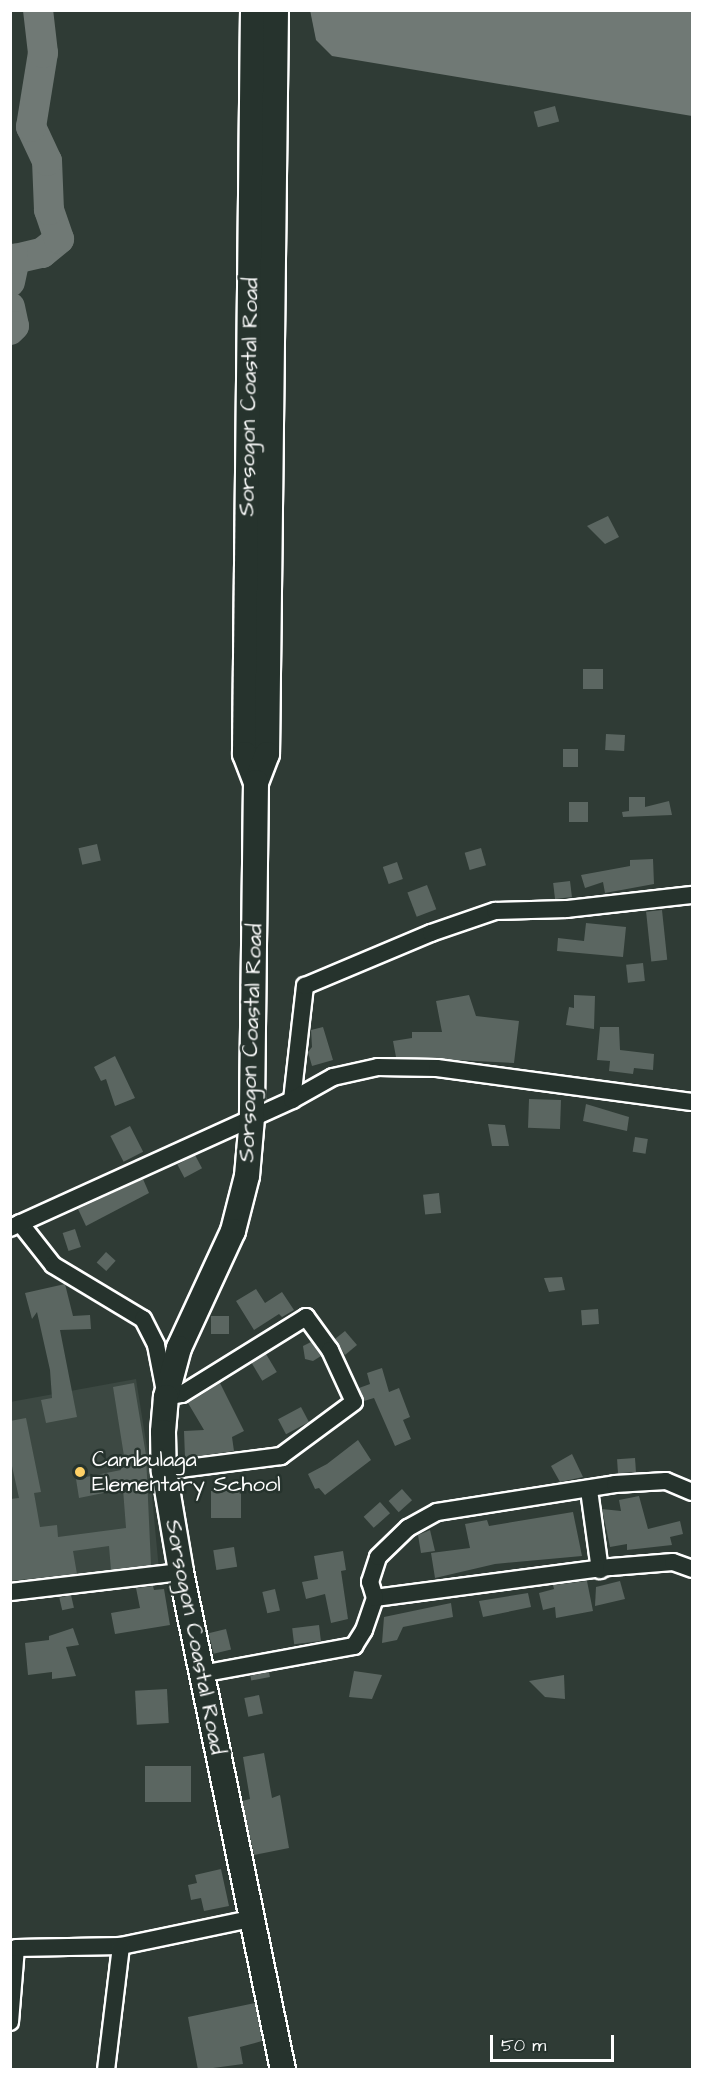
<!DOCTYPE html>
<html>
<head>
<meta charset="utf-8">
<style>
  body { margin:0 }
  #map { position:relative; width:703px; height:2080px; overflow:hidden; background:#2f3b35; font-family:"Architects Daughter",sans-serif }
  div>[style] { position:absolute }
  .built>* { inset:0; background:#3c4842 }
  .water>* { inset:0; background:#707975 }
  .river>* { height:30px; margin:-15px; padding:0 15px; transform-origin:15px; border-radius:15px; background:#707975 }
  .building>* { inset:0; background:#5b6661; transform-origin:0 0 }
  .roads { filter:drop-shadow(2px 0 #fff) drop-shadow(-2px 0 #fff) drop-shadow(0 2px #fff) drop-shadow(0 -2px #fff) }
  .minor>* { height:16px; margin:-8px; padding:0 8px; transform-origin:8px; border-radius:8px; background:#26332d }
  .highway>* { height:24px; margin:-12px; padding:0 12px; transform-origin:12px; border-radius:12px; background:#26332d }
  .dots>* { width:16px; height:16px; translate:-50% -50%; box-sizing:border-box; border:3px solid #26332d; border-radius:50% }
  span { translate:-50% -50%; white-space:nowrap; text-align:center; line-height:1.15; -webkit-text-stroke:5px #26332d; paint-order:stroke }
  .street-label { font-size:22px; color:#fff }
  .poi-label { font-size:22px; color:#fff }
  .left { translate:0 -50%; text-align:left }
  .frame { position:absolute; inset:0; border:12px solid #fff; pointer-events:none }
  .scale { position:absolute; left:490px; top:2035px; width:124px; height:27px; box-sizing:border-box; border:3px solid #fff; border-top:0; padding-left:8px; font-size:18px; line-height:21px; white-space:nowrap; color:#fff; -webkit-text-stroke:4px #26332d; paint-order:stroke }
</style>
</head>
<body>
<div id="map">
  <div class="built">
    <div style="clip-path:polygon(136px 1379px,148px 1454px,159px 1570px,26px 1587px,11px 1490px,10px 1402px)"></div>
  </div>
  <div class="water">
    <div style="clip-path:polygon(310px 10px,692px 11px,692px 116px,332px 56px,316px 40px)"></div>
  </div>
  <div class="river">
    <div style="left:10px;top:282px;width:24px;rotate:-78deg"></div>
    <div style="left:15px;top:259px;width:28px;rotate:-13deg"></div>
    <div style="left:42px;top:253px;width:22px;rotate:-39deg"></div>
    <div style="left:59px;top:239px;width:31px;rotate:-109deg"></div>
    <div style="left:49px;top:210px;width:49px;rotate:-92.3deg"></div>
    <div style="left:47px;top:161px;width:38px;rotate:-115deg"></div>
    <div style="left:31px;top:127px;width:75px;rotate:-80.8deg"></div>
    <div style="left:43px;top:53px;width:43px;rotate:-96.6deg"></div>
    <div style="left:10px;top:307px;width:19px;rotate:78deg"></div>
    <div style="left:14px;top:326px;width:6px;rotate:135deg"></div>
  </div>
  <div class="building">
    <div style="left:555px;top:106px;width:16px;height:22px;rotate:75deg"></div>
    <div style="clip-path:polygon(608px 516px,619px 537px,605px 544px,587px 526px)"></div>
    <div style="left:583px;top:669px;width:20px;height:20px"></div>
    <div style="left:606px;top:734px;width:19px;height:16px;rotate:3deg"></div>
    <div style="left:563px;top:749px;width:15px;height:18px"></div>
    <div style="clip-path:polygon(629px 797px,645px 797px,645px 807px,669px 801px,672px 815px,623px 817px,622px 812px,629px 811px)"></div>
    <div style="left:569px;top:802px;width:19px;height:20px"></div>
    <div style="left:97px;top:844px;width:17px;height:19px;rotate:77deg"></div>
    <div style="left:481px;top:848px;width:18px;height:17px;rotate:74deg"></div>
    <div style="clip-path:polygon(653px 859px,654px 884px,605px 893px,603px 882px,585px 888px,581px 875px,630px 866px,630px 860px)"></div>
    <div style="left:397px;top:862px;width:18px;height:15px;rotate:71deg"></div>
    <div style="left:570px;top:881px;width:16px;height:17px;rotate:83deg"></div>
    <div style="left:427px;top:885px;width:26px;height:21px;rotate:69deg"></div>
    <div style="left:662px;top:910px;width:50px;height:16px;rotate:84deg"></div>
    <div style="clip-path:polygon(586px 923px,626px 927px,623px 957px,557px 951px,558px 938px,584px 941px)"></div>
    <div style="left:643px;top:963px;width:18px;height:17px;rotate:84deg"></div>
    <div style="clip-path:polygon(469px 995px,476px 1016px,519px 1021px,514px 1063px,396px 1057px,393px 1041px,412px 1038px,412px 1032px,442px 1032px,436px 1001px)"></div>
    <div style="clip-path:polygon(574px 995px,595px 996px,594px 1029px,566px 1025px,569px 1007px,574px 1008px)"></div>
    <div style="clip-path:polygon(323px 1027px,333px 1060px,312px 1066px,308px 1052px,312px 1047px,311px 1030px)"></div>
    <div style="clip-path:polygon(600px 1027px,619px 1027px,620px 1050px,654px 1054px,653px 1070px,634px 1068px,633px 1074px,609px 1071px,610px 1061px,597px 1060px)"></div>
    <div style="clip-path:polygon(115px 1056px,135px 1098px,115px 1106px,106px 1079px,101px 1081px,94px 1067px)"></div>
    <div style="left:561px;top:1100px;width:29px;height:32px;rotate:92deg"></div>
    <div style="clip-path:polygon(586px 1104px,629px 1117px,627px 1131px,583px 1121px)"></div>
    <div style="clip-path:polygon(488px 1124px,505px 1125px,509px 1146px,492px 1146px)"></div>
    <div style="left:130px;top:1126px;width:29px;height:22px;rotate:63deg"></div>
    <div style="left:635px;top:1137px;width:13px;height:15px;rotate:9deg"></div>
    <div style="left:195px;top:1155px;width:15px;height:20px;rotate:62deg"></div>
    <div style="clip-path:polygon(143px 1179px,149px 1193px,86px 1226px,78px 1209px)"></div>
    <div style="left:439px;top:1193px;width:20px;height:16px;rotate:84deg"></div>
    <div style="left:75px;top:1229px;width:19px;height:13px;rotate:72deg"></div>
    <div style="left:106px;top:1252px;width:13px;height:14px;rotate:42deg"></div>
    <div style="clip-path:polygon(562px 1277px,565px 1290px,549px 1292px,544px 1278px)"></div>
    <div style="clip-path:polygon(65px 1284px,73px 1316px,90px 1315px,91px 1329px,60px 1330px,77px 1417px,46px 1423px,41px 1400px,52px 1398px,50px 1370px,37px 1312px,32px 1319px,25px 1293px)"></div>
    <div style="clip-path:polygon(256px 1289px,265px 1303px,282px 1292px,294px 1310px,282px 1317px,279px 1314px,254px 1330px,236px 1301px)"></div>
    <div style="left:598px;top:1309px;width:15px;height:17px;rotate:86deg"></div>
    <div style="left:211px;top:1316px;width:18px;height:18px"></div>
    <div style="clip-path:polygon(345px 1331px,357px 1345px,345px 1355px,335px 1339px)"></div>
    <div style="clip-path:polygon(311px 1342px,321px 1356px,313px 1361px,305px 1359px,303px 1346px)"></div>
    <div style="left:266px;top:1354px;width:21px;height:17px;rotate:59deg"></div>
    <div style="clip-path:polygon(382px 1368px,389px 1392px,399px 1388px,410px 1417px,403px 1420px,411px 1439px,395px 1446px,374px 1398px,364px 1401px,359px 1388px,370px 1384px,367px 1373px)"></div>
    <div style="clip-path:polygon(134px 1383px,146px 1455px,151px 1565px,111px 1570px,109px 1546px,73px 1551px,77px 1574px,10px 1581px,10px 1499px,19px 1498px,10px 1457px,10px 1421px,26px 1418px,41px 1492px,34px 1493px,40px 1527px,57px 1525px,58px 1537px,126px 1528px,123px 1489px,79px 1498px,76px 1479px,121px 1470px,120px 1457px,124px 1456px,113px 1387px)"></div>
    <div style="clip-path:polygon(220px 1383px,244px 1431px,232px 1437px,234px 1451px,185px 1458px,184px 1431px,204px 1430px,188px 1403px)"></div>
    <div style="left:301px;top:1407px;width:17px;height:26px;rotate:62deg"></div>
    <div style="clip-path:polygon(358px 1440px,371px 1460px,325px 1495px,319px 1488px,315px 1489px,308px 1474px,327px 1464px)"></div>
    <div style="clip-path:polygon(572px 1454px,583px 1477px,560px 1482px,551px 1466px)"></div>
    <div style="left:635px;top:1458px;width:14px;height:18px;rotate:86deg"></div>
    <div style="left:402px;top:1489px;width:15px;height:18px;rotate:48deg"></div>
    <div style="left:211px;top:1491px;width:30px;height:27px"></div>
    <div style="clip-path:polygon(639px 1496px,648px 1529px,680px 1521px,683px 1534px,670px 1537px,672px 1545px,627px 1550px,627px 1544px,610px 1547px,602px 1509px,621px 1511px,619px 1500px)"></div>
    <div style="left:380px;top:1502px;width:15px;height:22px;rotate:48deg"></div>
    <div style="clip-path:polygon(573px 1512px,582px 1556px,495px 1564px,435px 1578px,431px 1553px,470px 1548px,465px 1524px,487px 1520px,489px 1526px)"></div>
    <div style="clip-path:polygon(430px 1530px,435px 1551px,421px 1553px,418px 1535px)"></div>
    <div style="left:234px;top:1547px;width:20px;height:21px;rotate:81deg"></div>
    <div style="clip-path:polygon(343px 1551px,346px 1570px,341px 1571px,348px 1619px,331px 1623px,325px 1594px,306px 1599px,302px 1582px,318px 1579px,314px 1556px)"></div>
    <div style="clip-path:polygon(587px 1581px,593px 1611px,556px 1618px,555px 1607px,543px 1610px,539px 1593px,554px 1589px,553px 1585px)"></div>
    <div style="clip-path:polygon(620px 1581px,625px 1599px,595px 1606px,596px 1587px)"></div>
    <div style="clip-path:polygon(153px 1586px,154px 1590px,164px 1589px,170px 1625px,115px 1634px,111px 1613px,140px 1608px,136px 1588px)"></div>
    <div style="left:275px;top:1589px;width:22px;height:13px;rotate:77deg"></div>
    <div style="clip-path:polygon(528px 1593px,531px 1607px,483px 1617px,479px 1601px)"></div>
    <div style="left:71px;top:1595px;width:13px;height:12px;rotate:77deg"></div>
    <div style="clip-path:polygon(451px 1603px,453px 1617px,403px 1627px,397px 1640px,382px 1643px,384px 1617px)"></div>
    <div style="left:319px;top:1625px;width:16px;height:27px;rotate:83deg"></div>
    <div style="clip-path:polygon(73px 1628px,79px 1645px,66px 1647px,76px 1676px,52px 1679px,52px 1672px,28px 1675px,25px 1643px,49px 1640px,49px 1636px)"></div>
    <div style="left:226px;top:1629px;width:21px;height:18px;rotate:76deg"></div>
    <div style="clip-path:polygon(354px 1671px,382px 1675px,372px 1699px,349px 1697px)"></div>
    <div style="left:269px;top:1672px;width:5px;height:19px;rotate:79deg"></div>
    <div style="clip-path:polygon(564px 1675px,565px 1699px,545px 1697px,529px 1681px)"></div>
    <div style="left:167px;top:1689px;width:34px;height:32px;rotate:87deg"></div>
    <div style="left:259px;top:1695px;width:19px;height:15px;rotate:78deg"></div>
    <div style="clip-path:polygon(264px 1753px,272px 1798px,280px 1795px,289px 1848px,254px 1855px,242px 1801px,250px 1799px,243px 1757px)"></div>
    <div style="left:191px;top:1766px;width:36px;height:46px;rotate:90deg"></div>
    <div style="clip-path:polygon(221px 1869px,229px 1906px,204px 1911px,201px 1898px,191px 1900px,188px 1885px,197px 1883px,195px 1875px)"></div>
    <div style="clip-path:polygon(255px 2003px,262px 2041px,240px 2047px,243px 2064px,198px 2070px,188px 2017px)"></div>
  </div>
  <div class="roads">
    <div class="minor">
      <div style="left:292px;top:1100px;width:115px;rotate:-83.5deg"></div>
      <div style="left:305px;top:986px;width:137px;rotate:-22.8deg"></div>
      <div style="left:431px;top:933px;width:68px;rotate:-19deg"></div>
      <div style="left:495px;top:911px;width:72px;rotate:-1.6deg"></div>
      <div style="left:567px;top:909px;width:126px;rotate:-6.4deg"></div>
      <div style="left:20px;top:1223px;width:53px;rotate:51.8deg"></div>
      <div style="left:53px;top:1265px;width:105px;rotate:31deg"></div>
      <div style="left:143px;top:1319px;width:29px;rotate:63deg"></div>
      <div style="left:156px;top:1345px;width:53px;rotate:79.1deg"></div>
      <div style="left:166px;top:1397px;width:16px;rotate:-11deg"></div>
      <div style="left:182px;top:1394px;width:146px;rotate:-31.8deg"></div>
      <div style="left:306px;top:1317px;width:41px;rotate:54deg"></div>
      <div style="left:330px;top:1350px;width:57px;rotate:65.2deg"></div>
      <div style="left:354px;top:1402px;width:91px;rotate:143.5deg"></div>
      <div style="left:281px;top:1456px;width:118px;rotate:172.7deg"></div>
      <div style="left:10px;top:1228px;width:310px;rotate:-24.4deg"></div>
      <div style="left:292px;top:1100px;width:47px;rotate:-29.3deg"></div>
      <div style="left:333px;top:1077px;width:46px;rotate:-12.5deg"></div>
      <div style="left:378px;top:1067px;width:59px;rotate:1deg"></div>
      <div style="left:437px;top:1068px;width:257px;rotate:7.6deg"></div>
      <div style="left:589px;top:1490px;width:81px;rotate:82.2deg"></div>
      <div style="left:10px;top:1592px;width:172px;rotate:-6.7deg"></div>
      <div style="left:375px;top:1598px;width:238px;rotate:-7.5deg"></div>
      <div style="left:611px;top:1567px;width:62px;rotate:-4.6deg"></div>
      <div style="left:673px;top:1562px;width:20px;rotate:20deg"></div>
      <div style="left:201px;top:1674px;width:156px;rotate:-10.4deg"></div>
      <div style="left:354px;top:1646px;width:19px;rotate:-58deg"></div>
      <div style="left:364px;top:1630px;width:34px;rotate:-71deg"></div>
      <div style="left:375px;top:1598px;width:17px;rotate:-107deg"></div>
      <div style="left:370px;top:1582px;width:26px;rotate:-72deg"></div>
      <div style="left:378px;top:1557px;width:42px;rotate:-44deg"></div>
      <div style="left:408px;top:1528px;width:33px;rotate:-29deg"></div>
      <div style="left:437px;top:1512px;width:180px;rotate:-8.9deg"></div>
      <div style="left:615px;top:1484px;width:51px;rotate:-3.4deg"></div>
      <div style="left:666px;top:1481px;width:28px;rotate:23deg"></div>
      <div style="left:10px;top:2022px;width:74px;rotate:-85.4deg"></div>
      <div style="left:16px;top:1948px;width:105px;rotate:-1.1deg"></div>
      <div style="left:121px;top:1946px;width:132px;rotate:-11.8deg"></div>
      <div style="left:106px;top:2070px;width:125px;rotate:-83.1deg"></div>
    </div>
    <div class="highway">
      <div style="left:253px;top:10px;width:744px;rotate:90.62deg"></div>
      <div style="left:245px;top:754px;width:30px;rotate:69deg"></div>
      <div style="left:276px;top:10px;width:744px;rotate:90.69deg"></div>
      <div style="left:267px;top:754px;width:30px;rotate:111deg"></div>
      <div style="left:256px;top:782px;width:336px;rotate:90.7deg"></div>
      <div style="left:252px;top:1118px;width:58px;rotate:94.9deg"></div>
      <div style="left:247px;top:1176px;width:57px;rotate:104.3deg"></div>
      <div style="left:233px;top:1231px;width:129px;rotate:114.8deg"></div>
      <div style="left:179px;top:1348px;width:51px;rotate:104.9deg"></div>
      <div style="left:166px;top:1397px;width:35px;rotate:95deg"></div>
      <div style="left:163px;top:1432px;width:39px;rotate:89deg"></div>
      <div style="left:164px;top:1471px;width:102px;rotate:80.4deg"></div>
      <div style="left:181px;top:1572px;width:508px;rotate:78.42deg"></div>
    </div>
  </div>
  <div class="dots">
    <div style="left:80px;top:1472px;background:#ffd166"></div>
  </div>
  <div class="street-label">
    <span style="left:249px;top:397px;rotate:-89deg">Sorsogon Coastal Road</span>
    <span style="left:251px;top:1043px;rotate:-88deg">Sorsogon Coastal Road</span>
    <span style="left:195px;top:1637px;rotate:79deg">Sorsogon Coastal Road</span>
  </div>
  <div class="poi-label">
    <span class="left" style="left:92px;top:1472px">Cambulaga<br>Elementary School</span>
  </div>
  <div class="frame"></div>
  <div class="scale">50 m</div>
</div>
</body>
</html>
